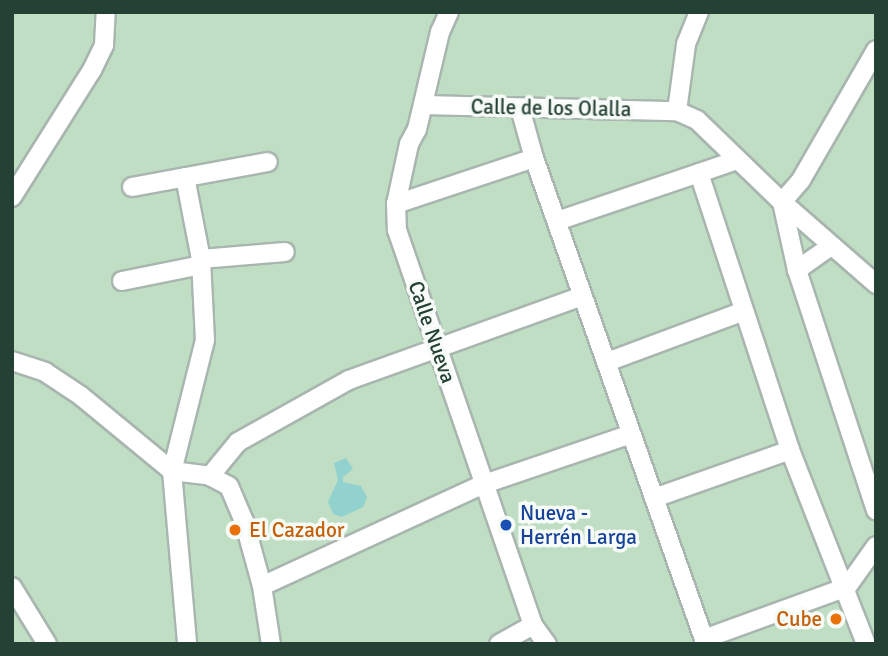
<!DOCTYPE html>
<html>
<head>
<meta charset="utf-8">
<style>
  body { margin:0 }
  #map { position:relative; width:888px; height:656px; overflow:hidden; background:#e6eee9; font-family:Signika,sans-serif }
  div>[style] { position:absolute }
  .green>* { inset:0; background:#c0dec3; transform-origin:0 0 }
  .water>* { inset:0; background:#91d1ce }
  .roads { filter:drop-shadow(2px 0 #a8b6af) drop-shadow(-2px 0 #a8b6af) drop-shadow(0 2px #a8b6af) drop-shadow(0 -2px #a8b6af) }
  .minor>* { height:18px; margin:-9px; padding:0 9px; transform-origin:9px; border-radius:9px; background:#fff }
  .dots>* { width:19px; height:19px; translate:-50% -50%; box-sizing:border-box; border:4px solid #f7fbf8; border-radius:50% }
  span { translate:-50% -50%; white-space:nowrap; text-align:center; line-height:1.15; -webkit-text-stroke:7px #f7fbf8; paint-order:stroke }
  .street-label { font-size:21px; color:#254034 }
  .transit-label { font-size:21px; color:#164399 }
  .left { translate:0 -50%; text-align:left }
  .food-label { font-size:21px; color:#c56008 }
  .right { translate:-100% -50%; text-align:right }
  .frame { position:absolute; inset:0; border:14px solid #254034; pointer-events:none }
</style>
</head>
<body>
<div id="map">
  <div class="green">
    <div style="left:12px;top:12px;width:864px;height:632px"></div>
  </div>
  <div class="water">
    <div style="clip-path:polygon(346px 458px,353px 469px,343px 477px,343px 482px,361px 486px,367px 497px,363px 507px,342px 517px,333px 514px,328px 502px,338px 480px,334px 463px)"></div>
  </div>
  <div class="roads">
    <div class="minor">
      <div style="left:449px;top:12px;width:22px;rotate:114deg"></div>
      <div style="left:440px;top:32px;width:100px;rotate:103.3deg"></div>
      <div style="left:417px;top:129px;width:17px;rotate:118deg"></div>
      <div style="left:409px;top:144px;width:61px;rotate:102.2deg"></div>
      <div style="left:396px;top:204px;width:26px;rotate:88deg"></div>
      <div style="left:397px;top:230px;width:418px;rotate:71deg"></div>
      <div style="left:533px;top:625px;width:24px;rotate:54deg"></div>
      <div style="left:424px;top:105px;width:253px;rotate:1.4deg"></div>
      <div style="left:677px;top:111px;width:22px;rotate:24deg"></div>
      <div style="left:697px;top:120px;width:118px;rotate:44deg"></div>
      <div style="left:782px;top:202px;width:125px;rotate:41.1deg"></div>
      <div style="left:520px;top:108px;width:52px;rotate:74.4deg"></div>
      <div style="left:534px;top:158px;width:510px;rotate:70.54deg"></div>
      <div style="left:677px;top:111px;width:68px;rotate:-82.3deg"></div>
      <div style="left:686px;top:44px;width:35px;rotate:-68deg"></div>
      <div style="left:737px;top:160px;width:40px;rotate:161.1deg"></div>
      <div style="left:699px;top:173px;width:292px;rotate:71.8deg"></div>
      <div style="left:790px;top:450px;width:208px;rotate:68.6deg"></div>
      <div style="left:185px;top:177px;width:84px;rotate:79deg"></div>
      <div style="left:201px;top:259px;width:81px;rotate:87.2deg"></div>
      <div style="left:205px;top:340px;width:135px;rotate:104.1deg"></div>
      <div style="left:172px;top:471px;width:174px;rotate:85deg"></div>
      <div style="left:132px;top:187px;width:138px;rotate:-10.4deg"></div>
      <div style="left:12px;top:197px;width:150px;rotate:-57.8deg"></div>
      <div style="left:92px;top:70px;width:28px;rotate:-64deg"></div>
      <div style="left:104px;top:45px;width:33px;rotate:-87deg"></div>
      <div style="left:782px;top:202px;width:29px;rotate:-49deg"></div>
      <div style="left:801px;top:180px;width:150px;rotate:-60deg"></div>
      <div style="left:782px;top:202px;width:70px;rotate:77.6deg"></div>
      <div style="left:396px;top:204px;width:145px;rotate:-18.4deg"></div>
      <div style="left:557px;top:221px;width:150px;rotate:-18.7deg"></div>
      <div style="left:831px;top:246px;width:42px;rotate:144.8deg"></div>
      <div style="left:797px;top:270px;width:253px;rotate:71.8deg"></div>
      <div style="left:201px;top:259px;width:84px;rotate:-4.8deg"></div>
      <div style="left:122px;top:281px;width:81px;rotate:-11.4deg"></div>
      <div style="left:12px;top:361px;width:35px;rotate:18deg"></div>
      <div style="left:45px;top:372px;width:43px;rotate:33.7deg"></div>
      <div style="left:81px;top:396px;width:118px;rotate:39.5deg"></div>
      <div style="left:172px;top:471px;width:38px;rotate:7deg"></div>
      <div style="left:210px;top:476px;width:21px;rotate:28deg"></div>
      <div style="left:229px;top:486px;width:38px;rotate:67deg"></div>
      <div style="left:244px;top:521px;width:67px;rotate:74.5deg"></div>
      <div style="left:262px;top:586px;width:59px;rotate:81.2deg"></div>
      <div style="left:607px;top:362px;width:146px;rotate:-20.4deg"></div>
      <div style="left:210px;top:476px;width:44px;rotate:-50.5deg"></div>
      <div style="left:238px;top:442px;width:127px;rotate:-29.2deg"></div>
      <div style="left:349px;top:380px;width:248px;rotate:-19.8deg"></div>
      <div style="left:654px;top:498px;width:144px;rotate:-19.4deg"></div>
      <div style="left:262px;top:586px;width:244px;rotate:-24.7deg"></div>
      <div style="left:484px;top:484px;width:155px;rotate:-18.8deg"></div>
      <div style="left:12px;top:587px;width:67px;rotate:58.4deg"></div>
      <div style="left:847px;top:587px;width:50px;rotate:-54.7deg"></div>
      <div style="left:704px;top:639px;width:152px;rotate:-20deg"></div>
      <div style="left:499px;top:644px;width:39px;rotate:-29deg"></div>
    </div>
  </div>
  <div class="dots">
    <div style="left:506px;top:525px;background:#1a4fb4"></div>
    <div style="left:235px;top:530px;background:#e8710a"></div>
    <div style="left:836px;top:619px;background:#e8710a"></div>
  </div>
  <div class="street-label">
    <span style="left:551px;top:108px;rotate:1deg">Calle de los Olalla</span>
    <span style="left:432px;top:332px;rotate:71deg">Calle Nueva</span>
  </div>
  <div class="transit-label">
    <span class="left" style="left:520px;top:525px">Nueva -<br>Herrén Larga</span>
  </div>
  <div class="food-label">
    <span class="left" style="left:249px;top:530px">El Cazador</span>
    <span class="right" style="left:822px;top:619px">Cube</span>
  </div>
  <div class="frame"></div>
</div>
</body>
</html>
